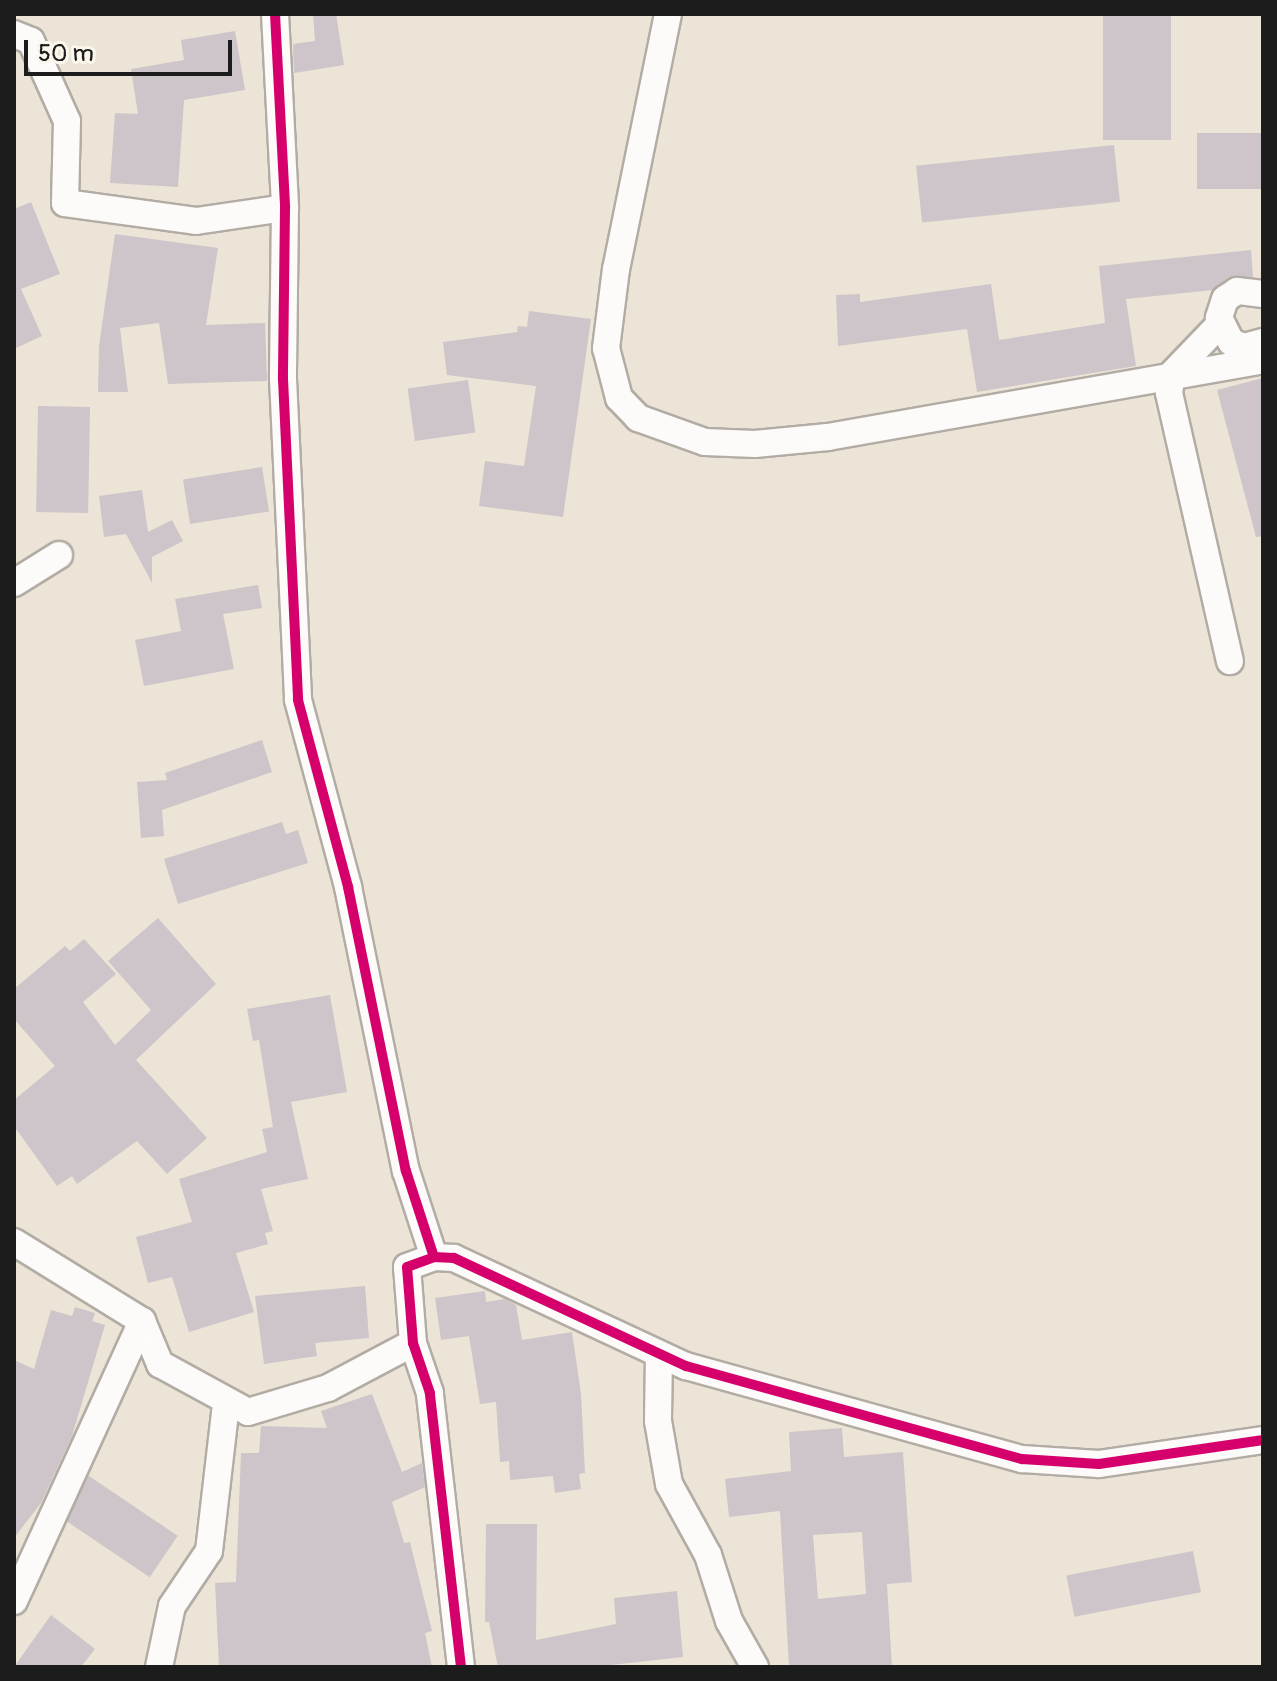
<!DOCTYPE html>
<html>
<head>
<meta charset="utf-8">
<style>
  body { margin:0 }
  #map { position:relative; width:1277px; height:1681px; overflow:hidden; background:#ece4d6; font-family:Pangolin,sans-serif }
  div>[style] { position:absolute }
  .building>* { inset:0; background:#cdc5c9; transform-origin:0 0 }
  .roads { filter:drop-shadow(2px 0 #b2aca4) drop-shadow(-2px 0 #b2aca4) drop-shadow(0 2px #b2aca4) drop-shadow(0 -2px #b2aca4) }
  .minor>* { height:26px; margin:-13px; padding:0 13px; transform-origin:13px; border-radius:13px; background:#fcfbf9 }
  .cycleway>* { height:10px; margin:-5px; padding:0 5px; transform-origin:5px; border-radius:5px; background:#d6006c }
  span { translate:-50% -50%; white-space:nowrap; text-align:center; line-height:1.15; -webkit-text-stroke:6px #fbf7ec; paint-order:stroke }
  .frame { position:absolute; inset:0; border:16px solid #1c1c1c; pointer-events:none }
  .scale { position:absolute; left:24px; top:40px; width:208px; height:36px; box-sizing:border-box; border:4px solid #1c1c1c; border-top:0; padding-left:10px; font-size:24px; line-height:28px; white-space:nowrap; color:#1c1c1c; -webkit-text-stroke:6px #fbf7ec; paint-order:stroke }
</style>
</head>
<body>
<div id="map">
  <div class="building">
    <div style="clip-path:polygon(313px 14px,336px 14px,344px 65px,294px 73px,293px 44px,315px 41px)"></div>
    <div style="left:1103px;top:14px;width:68px;height:126px"></div>
    <div style="clip-path:polygon(235px 31px,245px 90px,184px 100px,178px 187px,110px 183px,115px 113px,138px 114px,131px 69px,184px 60px,181px 40px)"></div>
    <div style="left:1263px;top:133px;width:56px;height:66px;rotate:90deg"></div>
    <div style="left:1114px;top:145px;width:57px;height:199px;rotate:84deg"></div>
    <div style="clip-path:polygon(31px 202px,60px 274px,21px 289px,42px 336px,14px 349px,14px 209px)"></div>
    <div style="clip-path:polygon(115px 234px,218px 248px,206px 325px,265px 323px,267px 381px,168px 384px,159px 323px,120px 328px,128px 392px,98px 392px,99px 346px)"></div>
    <div style="clip-path:polygon(1251px 250px,1253px 277px,1229px 277px,1213px 290px,1126px 299px,1136px 366px,977px 392px,967px 329px,838px 346px,836px 295px,860px 294px,860px 302px,991px 284px,999px 340px,1105px 323px,1099px 266px)"></div>
    <div style="clip-path:polygon(529px 311px,591px 319px,563px 517px,479px 506px,485px 461px,524px 466px,536px 386px,447px 375px,443px 342px,517px 332px,518px 326px,527px 327px)"></div>
    <div style="clip-path:polygon(1263px 378px,1263px 536px,1256px 537px,1217px 390px)"></div>
    <div style="left:468px;top:380px;width:53px;height:61px;rotate:82deg"></div>
    <div style="left:38px;top:406px;width:52px;height:106px;rotate:1deg"></div>
    <div style="left:262px;top:467px;width:45px;height:80px;rotate:81deg"></div>
    <div style="clip-path:polygon(142px 490px,148px 532px,172px 520px,183px 541px,152px 557px,152px 583px,126px 534px,104px 537px,99px 496px)"></div>
    <div style="clip-path:polygon(258px 585px,262px 608px,223px 614px,234px 669px,144px 686px,135px 640px,181px 631px,175px 599px)"></div>
    <div style="clip-path:polygon(262px 740px,272px 772px,162px 810px,164px 836px,141px 838px,137px 782px,167px 780px,165px 773px)"></div>
    <div style="clip-path:polygon(282px 822px,286px 834px,298px 830px,308px 863px,178px 904px,164px 859px)"></div>
    <div style="clip-path:polygon(158px 918px,216px 984px,136px 1060px,207px 1138px,167px 1174px,137px 1141px,77px 1184px,72px 1176px,57px 1186px,14px 1126px,14px 1100px,55px 1066px,14px 1019px,14px 989px,65px 946px,70px 951px,84px 939px,116px 974px,83px 1002px,115px 1045px,151px 1010px,108px 961px)"></div>
    <div style="clip-path:polygon(330px 995px,347px 1092px,291px 1102px,308px 1179px,261px 1189px,273px 1231px,265px 1233px,268px 1244px,236px 1253px,254px 1312px,189px 1332px,172px 1277px,148px 1283px,136px 1237px,192px 1222px,179px 1179px,267px 1152px,262px 1129px,273px 1127px,259px 1040px,253px 1041px,247px 1009px)"></div>
    <div style="clip-path:polygon(365px 1286px,369px 1338px,315px 1343px,317px 1356px,264px 1364px,255px 1296px)"></div>
    <div style="clip-path:polygon(485px 1291px,486px 1302px,505px 1299px,516px 1305px,522px 1340px,572px 1332px,581px 1394px,585px 1473px,579px 1474px,581px 1489px,555px 1493px,553px 1476px,510px 1480px,509px 1461px,500px 1462px,496px 1402px,480px 1404px,469px 1336px,441px 1340px,435px 1298px)"></div>
    <div style="clip-path:polygon(75px 1307px,95px 1313px,92px 1321px,105px 1325px,72px 1436px,41px 1503px,14px 1538px,14px 1360px,34px 1369px,51px 1310px,72px 1316px)"></div>
    <div style="clip-path:polygon(372px 1394px,402px 1472px,422px 1463px,425px 1487px,392px 1502px,404px 1543px,410px 1542px,432px 1631px,425px 1633px,432px 1667px,219px 1667px,215px 1583px,236px 1582px,241px 1453px,259px 1453px,261px 1426px,327px 1428px,321px 1411px)"></div>
    <div style="clip-path:polygon(evenodd,842px 1428px,844px 1457px,903px 1452px,912px 1582px,887px 1584px,892px 1667px,789px 1667px,780px 1511px,729px 1517px,725px 1479px,791px 1471px,789px 1432px,842px 1428px,862px 1532px,866px 1594px,818px 1599px,813px 1535px,862px 1532px)"></div>
    <div style="left:89px;top:1476px;width:107px;height:50px;rotate:34deg"></div>
    <div style="clip-path:polygon(486px 1524px,537px 1524px,536px 1640px,616px 1624px,614px 1598px,677px 1591px,683px 1657px,593px 1667px,498px 1667px,489px 1622px,485px 1622px)"></div>
    <div style="left:1193px;top:1551px;width:42px;height:129px;rotate:79deg"></div>
    <div style="clip-path:polygon(51px 1615px,95px 1649px,81px 1667px,14px 1667px)"></div>
  </div>
  <div class="roads">
    <div class="minor">
      <div style="left:275px;top:14px;width:194px;rotate:87deg"></div>
      <div style="left:285px;top:208px;width:171px;rotate:90.7deg"></div>
      <div style="left:283px;top:379px;width:321px;rotate:87.3deg"></div>
      <div style="left:298px;top:700px;width:194px;rotate:75deg"></div>
      <div style="left:348px;top:887px;width:290px;rotate:78.5deg"></div>
      <div style="left:406px;top:1171px;width:90px;rotate:72deg"></div>
      <div style="left:668px;top:14px;width:260px;rotate:101.5deg"></div>
      <div style="left:616px;top:269px;width:80px;rotate:97.2deg"></div>
      <div style="left:606px;top:348px;width:52px;rotate:75.4deg"></div>
      <div style="left:619px;top:398px;width:28px;rotate:46deg"></div>
      <div style="left:638px;top:418px;width:71px;rotate:19.7deg"></div>
      <div style="left:705px;top:442px;width:50px;rotate:2.3deg"></div>
      <div style="left:755px;top:444px;width:73px;rotate:-5.5deg"></div>
      <div style="left:828px;top:437px;width:442px;rotate:-10deg"></div>
      <div style="left:14px;top:34px;width:18px;rotate:22deg"></div>
      <div style="left:31px;top:41px;width:88px;rotate:65.8deg"></div>
      <div style="left:67px;top:121px;width:82px;rotate:91.4deg"></div>
      <div style="left:65px;top:203px;width:132px;rotate:7.8deg"></div>
      <div style="left:196px;top:221px;width:90px;rotate:-8.3deg"></div>
      <div style="left:1263px;top:294px;width:26px;rotate:-173deg"></div>
      <div style="left:1237px;top:291px;width:14px;rotate:146deg"></div>
      <div style="left:1225px;top:299px;width:20px;rotate:108deg"></div>
      <div style="left:1219px;top:318px;width:27px;rotate:63deg"></div>
      <div style="left:1231px;top:342px;width:14px;rotate:21deg"></div>
      <div style="left:1244px;top:347px;width:20px;rotate:-15deg"></div>
      <div style="left:1219px;top:325px;width:68px;rotate:133.8deg"></div>
      <div style="left:1172px;top:374px;width:19px;rotate:99deg"></div>
      <div style="left:1169px;top:393px;width:275px;rotate:77.2deg"></div>
      <div style="left:14px;top:583px;width:53px;rotate:-31.9deg"></div>
      <div style="left:14px;top:1242px;width:150px;rotate:31.7deg"></div>
      <div style="left:142px;top:1321px;width:47px;rotate:67.3deg"></div>
      <div style="left:160px;top:1364px;width:100px;rotate:28.6deg"></div>
      <div style="left:248px;top:1412px;width:84px;rotate:-16.7deg"></div>
      <div style="left:328px;top:1388px;width:96px;rotate:-27.9deg"></div>
      <div style="left:659px;top:1355px;width:66px;rotate:90.9deg"></div>
      <div style="left:658px;top:1421px;width:64px;rotate:80.1deg"></div>
      <div style="left:669px;top:1484px;width:81px;rotate:61.2deg"></div>
      <div style="left:708px;top:1555px;width:69px;rotate:72.3deg"></div>
      <div style="left:729px;top:1621px;width:53px;rotate:60.5deg"></div>
      <div style="left:14px;top:1601px;width:308px;rotate:-65.4deg"></div>
      <div style="left:159px;top:1667px;width:62px;rotate:-78deg"></div>
      <div style="left:172px;top:1606px;width:66px;rotate:-56.1deg"></div>
      <div style="left:209px;top:1551px;width:149px;rotate:-83.4deg"></div>
      <div style="left:461px;top:1667px;width:276px;rotate:-96.5deg"></div>
      <div style="left:430px;top:1393px;width:53px;rotate:-108.8deg"></div>
      <div style="left:413px;top:1343px;width:76px;rotate:-94.5deg"></div>
      <div style="left:407px;top:1267px;width:29px;rotate:-20deg"></div>
      <div style="left:434px;top:1257px;width:20px;rotate:3deg"></div>
      <div style="left:454px;top:1258px;width:256px;rotate:25deg"></div>
      <div style="left:686px;top:1366px;width:349px;rotate:15.5deg"></div>
      <div style="left:1022px;top:1459px;width:77px;rotate:3.7deg"></div>
      <div style="left:1099px;top:1464px;width:166px;rotate:-8.3deg"></div>
    </div>
  </div>
  <div class="cycleway">
    <div style="left:275px;top:14px;width:194px;rotate:87deg"></div>
    <div style="left:285px;top:208px;width:171px;rotate:90.7deg"></div>
    <div style="left:283px;top:379px;width:321px;rotate:87.3deg"></div>
    <div style="left:298px;top:700px;width:194px;rotate:75deg"></div>
    <div style="left:348px;top:887px;width:290px;rotate:78.5deg"></div>
    <div style="left:406px;top:1171px;width:90px;rotate:72deg"></div>
    <div style="left:461px;top:1667px;width:276px;rotate:-96.5deg"></div>
    <div style="left:430px;top:1393px;width:53px;rotate:-108.8deg"></div>
    <div style="left:413px;top:1343px;width:76px;rotate:-94.5deg"></div>
    <div style="left:407px;top:1267px;width:29px;rotate:-20deg"></div>
    <div style="left:434px;top:1257px;width:20px;rotate:3deg"></div>
    <div style="left:454px;top:1258px;width:256px;rotate:25deg"></div>
    <div style="left:686px;top:1366px;width:349px;rotate:15.5deg"></div>
    <div style="left:1022px;top:1459px;width:77px;rotate:3.7deg"></div>
    <div style="left:1099px;top:1464px;width:166px;rotate:-8.3deg"></div>
  </div>
  <div class="frame"></div>
  <div class="scale">50 m</div>
</div>
</body>
</html>
